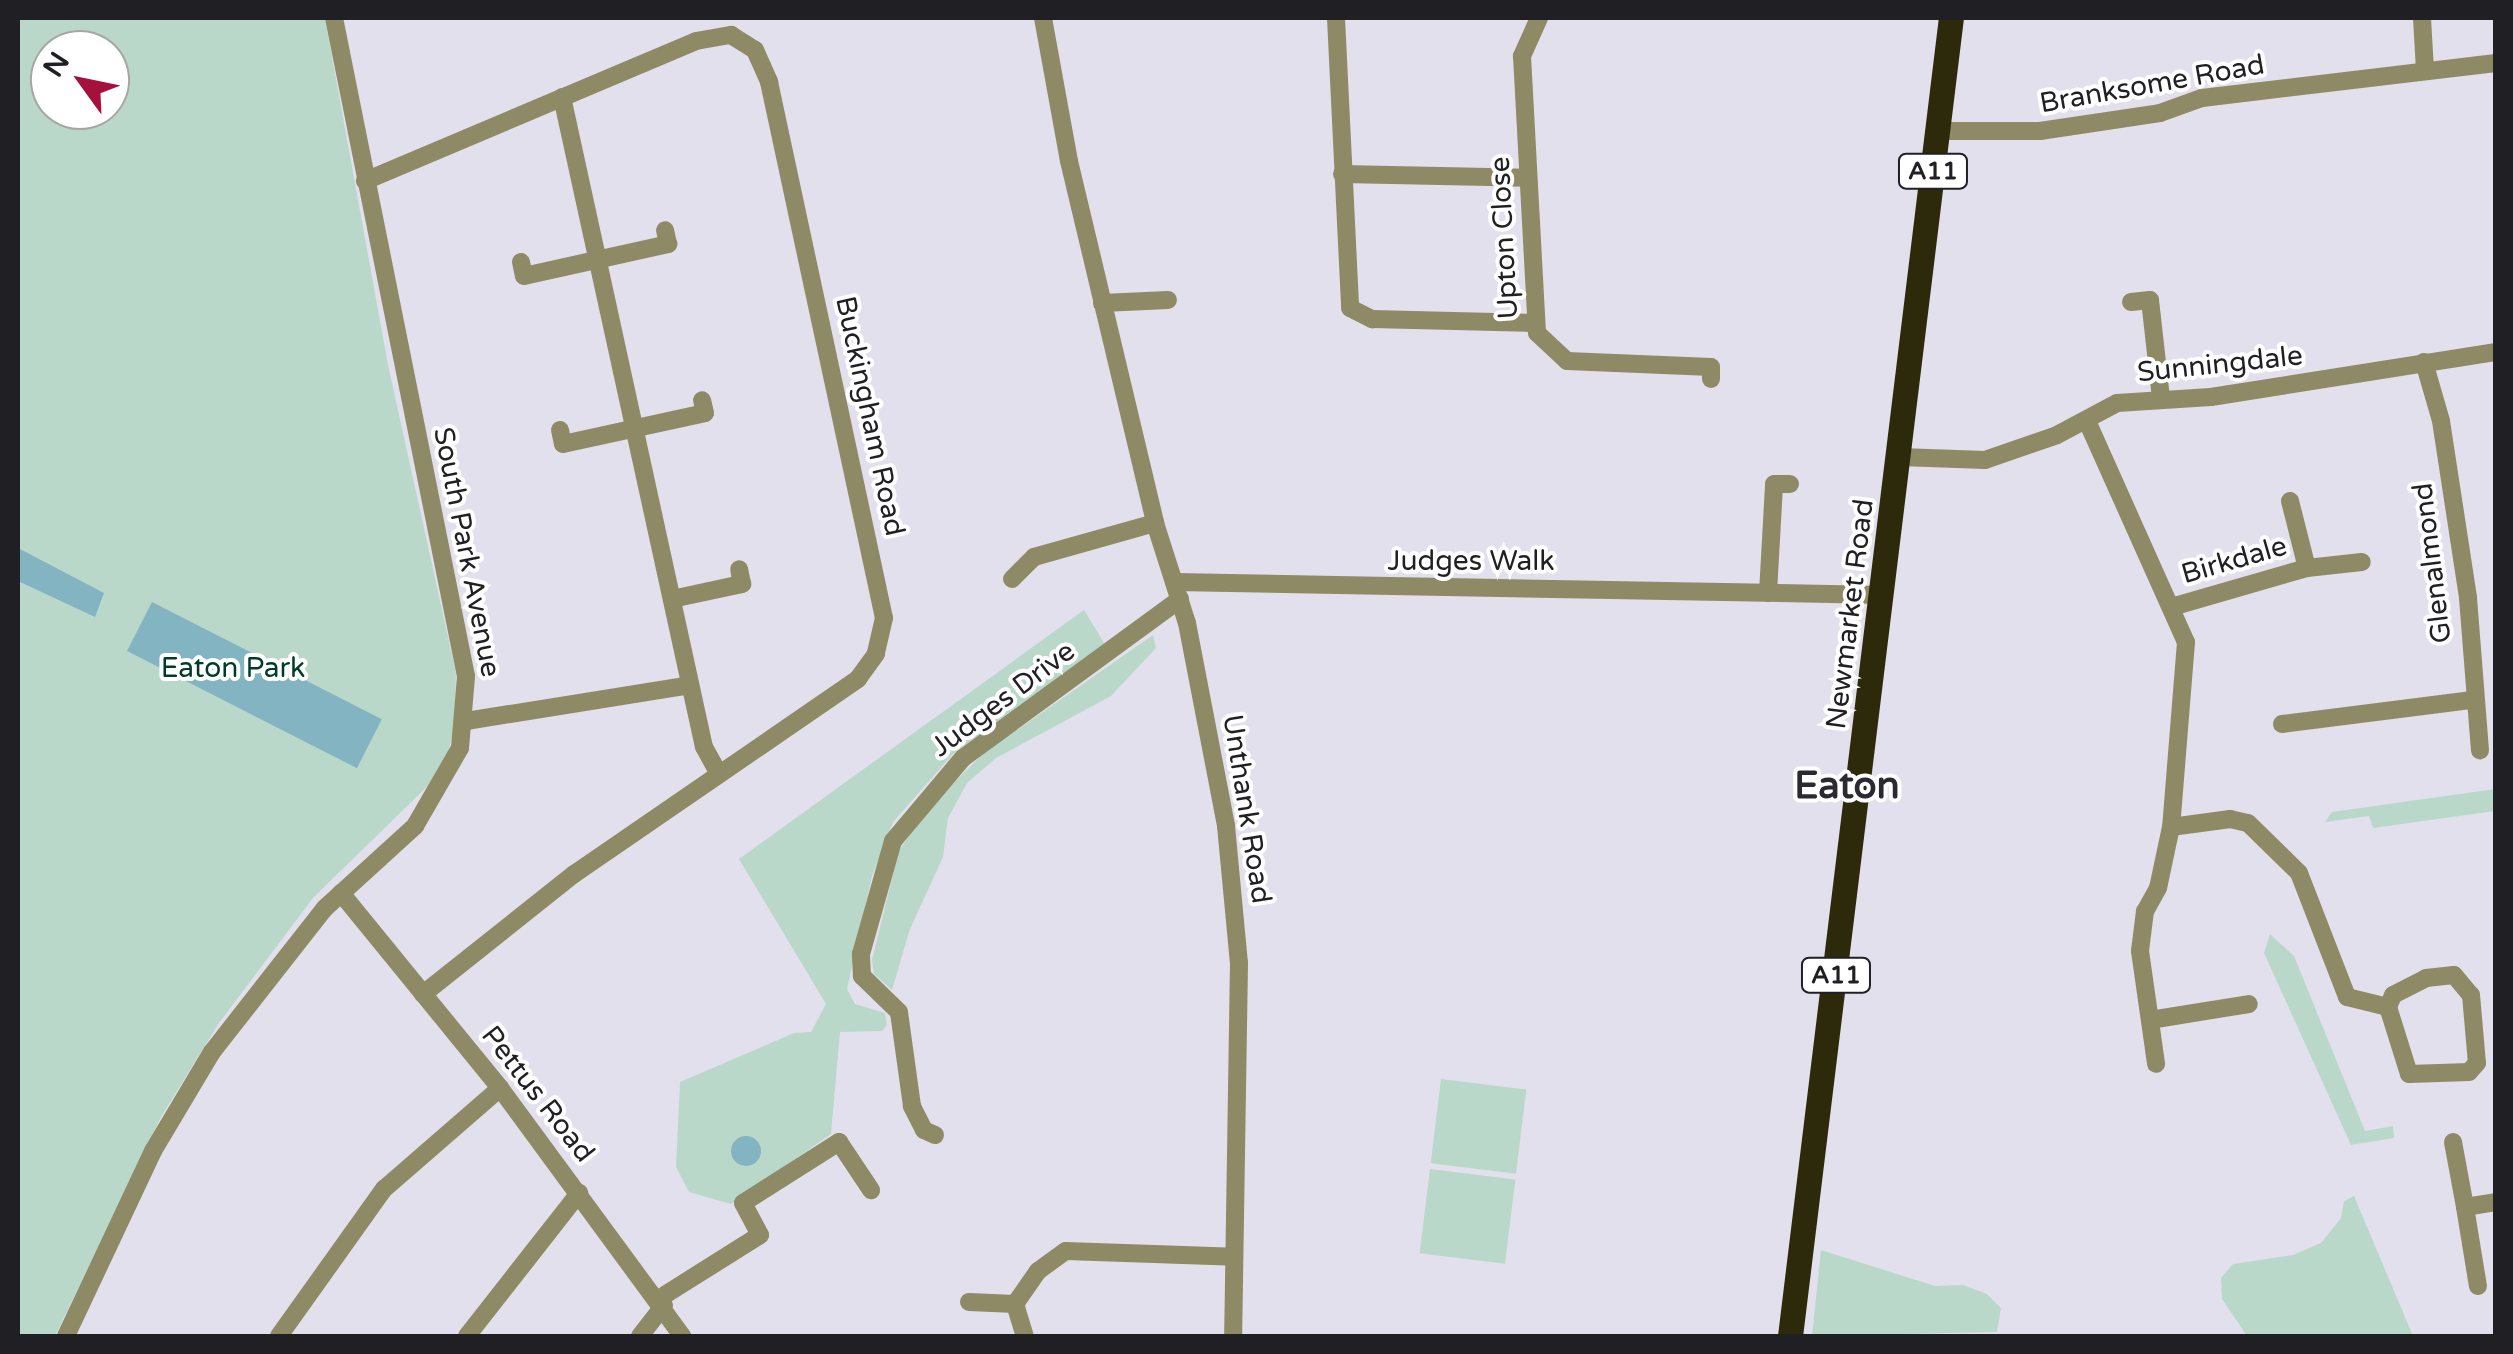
<!DOCTYPE html>
<html>
<head>
<meta charset="utf-8">
<style>
  body { margin:0 }
  #map { position:relative; width:2513px; height:1354px; overflow:hidden; background:#e2e0ec; font-family:"Varela Round",sans-serif }
  div>[style] { position:absolute }
  .green>* { inset:0; background:#bad8ca; transform-origin:0 0 }
  .water>* { inset:0; background:#83b4c1; transform-origin:0 0 }
  .round { border-radius:50% }
  .minor>* { height:18px; margin:-9px; padding:0 9px; transform-origin:9px; border-radius:9px; background:#8e8a66 }
  .highway>* { height:25px; margin:-12.5px; padding:0 12.5px; transform-origin:12.5px; border-radius:12.5px; background:#2d2a0c }
  span { translate:-50% -50%; white-space:nowrap; text-align:center; line-height:1.15; -webkit-text-stroke:8px #fff; paint-order:stroke }
  .shield-label span { padding:2px 8px; background:#fff; border:2px solid; border-radius:8px; -webkit-text-stroke-width:0 }
  .shield-label { font-size:25px; color:#201f23; font-weight:700 }
  .street-label { font-size:28px; color:#201f23 }
  .park-label { font-size:28px; color:#003b28 }
  .district-label { font-size:38px; color:#2b2a32; font-weight:700 }
  .frame { position:absolute; inset:0; border:20px solid #201f23; pointer-events:none }
  .north { position:absolute; left:30px; top:30px; width:100px; height:100px; box-sizing:border-box; background:#fff; border:2px solid #a6a5a7; border-radius:50%; rotate:303deg; font-size:28px; font-weight:700; line-height:40px; text-align:center; color:#201f23 }
  .north::after { content:''; display:block; margin:auto; width:35px; height:45px; background:#a70f3d; clip-path:polygon(50% 0,100% 100%,50% 72%,0 100%) }
</style>
</head>
<body>
<div id="map">
  <div class="green">
    <div style="clip-path:polygon(evenodd,18px 18px,325px 18px,388px 365px,456px 673px,455px 726px,443px 771px,313px 898px,219px 1023px,161px 1117px,55px 1336px,18px 1336px,18px 18px,50px 50px,110px 50px,110px 110px,50px 110px,50px 50px)"></div>
    <div style="clip-path:polygon(1084px 610px,1106px 646px,953px 754px,893px 822px,872px 876px,847px 989px,855px 1004px,885px 1013px,887px 1025px,882px 1031px,840px 1032px,831px 1134px,731px 1204px,689px 1192px,676px 1167px,680px 1082px,794px 1033px,811px 1032px,826px 1004px,739px 859px)"></div>
    <div style="clip-path:polygon(1153px 635px,1156px 648px,1111px 696px,996px 758px,967px 783px,948px 818px,943px 857px,910px 929px,892px 990px,874px 974px,872px 960px,899px 850px,930px 806px,984px 753px)"></div>
    <div style="clip-path:polygon(2495px 789px,2495px 811px,2373px 828px,2369px 816px,2325px 822px,2332px 812px)"></div>
    <div style="clip-path:polygon(2270px 934px,2294px 956px,2365px 1131px,2393px 1126px,2394px 1138px,2351px 1145px,2264px 953px)"></div>
    <div style="left:1441px;top:1079px;width:86px;height:85px;rotate:7deg"></div>
    <div style="left:1430px;top:1169px;width:86px;height:85px;rotate:7deg"></div>
    <div style="clip-path:polygon(2354px 1196px,2413px 1336px,2247px 1336px,2222px 1299px,2221px 1278px,2233px 1264px,2293px 1255px,2321px 1243px,2341px 1218px,2344px 1201px)"></div>
    <div style="clip-path:polygon(1821px 1250px,1935px 1286px,1963px 1285px,1987px 1294px,2001px 1308px,1997px 1332px,1812px 1336px)"></div>
  </div>
  <div class="water">
    <div style="clip-path:polygon(18px 548px,104px 593px,95px 617px,18px 581px)"></div>
    <div style="left:152px;top:602px;width:258px;height:55px;rotate:27deg"></div>
    <div class="round" style="left:731px;top:1136px;width:30px;height:30px"></div>
  </div>
  <div class="minor">
    <div style="left:1043px;top:18px;width:145px;rotate:79.7deg"></div>
    <div style="left:1069px;top:161px;width:372px;rotate:76.6deg"></div>
    <div style="left:1155px;top:523px;width:105px;rotate:72.3deg"></div>
    <div style="left:1187px;top:623px;width:207px;rotate:79.1deg"></div>
    <div style="left:1226px;top:826px;width:138px;rotate:84.6deg"></div>
    <div style="left:1239px;top:963px;width:373px;rotate:90.9deg"></div>
    <div style="left:1336px;top:18px;width:290px;rotate:87.2deg"></div>
    <div style="left:1350px;top:308px;width:25px;rotate:27deg"></div>
    <div style="left:1372px;top:319px;width:162px;rotate:1.4deg"></div>
    <div style="left:1539px;top:18px;width:42px;rotate:114.1deg"></div>
    <div style="left:1522px;top:56px;width:277px;rotate:86.9deg"></div>
    <div style="left:1537px;top:333px;width:41px;rotate:43deg"></div>
    <div style="left:1567px;top:361px;width:144px;rotate:2.4deg"></div>
    <div style="left:1711px;top:367px;width:12px;rotate:90deg"></div>
    <div style="left:2422px;top:18px;width:52px;rotate:86.7deg"></div>
    <div style="left:562px;top:97px;width:665px;rotate:77.68deg"></div>
    <div style="left:704px;top:747px;width:29px;rotate:61deg"></div>
    <div style="left:1937px;top:131px;width:103px"></div>
    <div style="left:2040px;top:131px;width:121px;rotate:-8.5deg"></div>
    <div style="left:2160px;top:113px;width:45px;rotate:-19.7deg"></div>
    <div style="left:2202px;top:98px;width:296px;rotate:-6.8deg"></div>
    <div style="left:1342px;top:174px;width:185px;rotate:1.2deg"></div>
    <div style="left:365px;top:181px;width:359px;rotate:-22.9deg"></div>
    <div style="left:696px;top:41px;width:36px;rotate:-10deg"></div>
    <div style="left:731px;top:35px;width:28px;rotate:32deg"></div>
    <div style="left:755px;top:50px;width:35px;rotate:66deg"></div>
    <div style="left:769px;top:82px;width:548px;rotate:77.89deg"></div>
    <div style="left:884px;top:618px;width:37px;rotate:103deg"></div>
    <div style="left:876px;top:654px;width:31px;rotate:126deg"></div>
    <div style="left:858px;top:679px;width:345px;rotate:145.5deg"></div>
    <div style="left:574px;top:874px;width:193px;rotate:141.5deg"></div>
    <div style="left:521px;top:262px;width:14px;rotate:78deg"></div>
    <div style="left:524px;top:276px;width:148px;rotate:-12.5deg"></div>
    <div style="left:668px;top:244px;width:14px;rotate:-102deg"></div>
    <div style="left:2131px;top:302px;width:19px;rotate:-6deg"></div>
    <div style="left:2150px;top:300px;width:99px;rotate:83.6deg"></div>
    <div style="left:1102px;top:303px;width:66px;rotate:-2.6deg"></div>
    <div style="left:2424px;top:362px;width:61px;rotate:73.9deg"></div>
    <div style="left:2441px;top:421px;width:179px;rotate:81.3deg"></div>
    <div style="left:2468px;top:598px;width:153px;rotate:85.5deg"></div>
    <div style="left:2087px;top:421px;width:242px;rotate:65.9deg"></div>
    <div style="left:2186px;top:642px;width:186px;rotate:94.6deg"></div>
    <div style="left:2171px;top:827px;width:62px;rotate:102deg"></div>
    <div style="left:2158px;top:888px;width:26px;rotate:119deg"></div>
    <div style="left:2145px;top:911px;width:40px;rotate:97.1deg"></div>
    <div style="left:2140px;top:951px;width:114px;rotate:81.9deg"></div>
    <div style="left:560px;top:430px;width:14px;rotate:78deg"></div>
    <div style="left:563px;top:444px;width:145px;rotate:-12.3deg"></div>
    <div style="left:705px;top:413px;width:13px;rotate:-103deg"></div>
    <div style="left:1900px;top:457px;width:85px;rotate:2deg"></div>
    <div style="left:1985px;top:460px;width:76px;rotate:-19.1deg"></div>
    <div style="left:2057px;top:435px;width:68px;rotate:-28.1deg"></div>
    <div style="left:2117px;top:403px;width:94px;rotate:-3.7deg"></div>
    <div style="left:2211px;top:397px;width:289px;rotate:-9deg"></div>
    <div style="left:2290px;top:501px;width:69px;rotate:75.8deg"></div>
    <div style="left:1012px;top:579px;width:31px;rotate:-45deg"></div>
    <div style="left:1034px;top:557px;width:126px;rotate:-15.7deg"></div>
    <div style="left:1174px;top:582px;width:710px;rotate:1.05deg"></div>
    <div style="left:1768px;top:593px;width:109px;rotate:-86.8deg"></div>
    <div style="left:1774px;top:484px;width:16px"></div>
    <div style="left:672px;top:599px;width:72px;rotate:-12.1deg"></div>
    <div style="left:742px;top:584px;width:15px;rotate:-101deg"></div>
    <div style="left:2175px;top:606px;width:137px;rotate:-16.1deg"></div>
    <div style="left:2307px;top:568px;width:55px;rotate:-6.2deg"></div>
    <div style="left:466px;top:721px;width:227px;rotate:-9.1deg"></div>
    <div style="left:2282px;top:724px;width:192px;rotate:-7.2deg"></div>
    <div style="left:2171px;top:827px;width:60px;rotate:-7.7deg"></div>
    <div style="left:2230px;top:819px;width:18px;rotate:13deg"></div>
    <div style="left:2248px;top:823px;width:71px;rotate:44.4deg"></div>
    <div style="left:2299px;top:873px;width:133px;rotate:68.8deg"></div>
    <div style="left:2347px;top:997px;width:42px;rotate:13.7deg"></div>
    <div style="left:341px;top:893px;width:252px;rotate:50.8deg"></div>
    <div style="left:500px;top:1088px;width:308px;rotate:53.7deg"></div>
    <div style="left:2454px;top:975px;width:26px;rotate:50deg"></div>
    <div style="left:2471px;top:995px;width:68px;rotate:85deg"></div>
    <div style="left:2477px;top:1063px;width:12px;rotate:132deg"></div>
    <div style="left:2469px;top:1072px;width:60px;rotate:178.1deg"></div>
    <div style="left:2409px;top:1074px;width:70px;rotate:-107.4deg"></div>
    <div style="left:2388px;top:1007px;width:13px;rotate:-67deg"></div>
    <div style="left:2393px;top:995px;width:37px;rotate:-27deg"></div>
    <div style="left:2426px;top:978px;width:28px;rotate:-6deg"></div>
    <div style="left:2150px;top:1020px;width:100px;rotate:-9.2deg"></div>
    <div style="left:935px;top:1135px;width:12px;rotate:-156deg"></div>
    <div style="left:924px;top:1130px;width:27px;rotate:-117deg"></div>
    <div style="left:912px;top:1106px;width:95px;rotate:-97.9deg"></div>
    <div style="left:899px;top:1012px;width:52px;rotate:-135.8deg"></div>
    <div style="left:862px;top:976px;width:22px;rotate:-93deg"></div>
    <div style="left:861px;top:954px;width:117px;rotate:-74.2deg"></div>
    <div style="left:893px;top:841px;width:109px;rotate:-49.9deg"></div>
    <div style="left:963px;top:758px;width:269px;rotate:-36.2deg"></div>
    <div style="left:2453px;top:1142px;width:66px;rotate:79.5deg"></div>
    <div style="left:2465px;top:1207px;width:31px;rotate:-9deg"></div>
    <div style="left:2465px;top:1207px;width:80px;rotate:80.7deg"></div>
    <div style="left:660px;top:1298px;width:118px;rotate:-32.2deg"></div>
    <div style="left:760px;top:1235px;width:36px;rotate:-118deg"></div>
    <div style="left:743px;top:1203px;width:114px;rotate:-32.4deg"></div>
    <div style="left:839px;top:1142px;width:58px;rotate:56.3deg"></div>
    <div style="left:969px;top:1302px;width:46px;rotate:2.5deg"></div>
    <div style="left:1015px;top:1304px;width:40px;rotate:-55.1deg"></div>
    <div style="left:1038px;top:1271px;width:34px;rotate:-36deg"></div>
    <div style="left:1066px;top:1251px;width:168px;rotate:2deg"></div>
    <div style="left:1015px;top:1304px;width:34px;rotate:73deg"></div>
    <div style="left:66px;top:1336px;width:204px;rotate:-64.8deg"></div>
    <div style="left:153px;top:1151px;width:115px;rotate:-59.2deg"></div>
    <div style="left:212px;top:1052px;width:183px;rotate:-51.9deg"></div>
    <div style="left:325px;top:908px;width:122px;rotate:-42.3deg"></div>
    <div style="left:415px;top:826px;width:90px;rotate:-60deg"></div>
    <div style="left:460px;top:748px;width:72px;rotate:-85.2deg"></div>
    <div style="left:466px;top:676px;width:671px;rotate:-101.34deg"></div>
    <div style="left:279px;top:1336px;width:181px;rotate:-54.5deg"></div>
    <div style="left:384px;top:1189px;width:154px;rotate:-41deg"></div>
    <div style="left:467px;top:1336px;width:182px;rotate:-51.9deg"></div>
    <div style="left:640px;top:1336px;width:39px;rotate:-52deg"></div>
  </div>
  <div class="highway">
    <div style="left:1790px;top:1336px;width:1328px;rotate:-83.04deg"></div>
  </div>
  <div class="shield-label">
    <span style="left:1933px;top:171px">A11</span>
    <span style="left:1836px;top:975px">A11</span>
  </div>
  <div class="street-label">
    <span style="left:2152px;top:84px;rotate:-10deg">Branksome Road</span>
    <span style="left:1504px;top:238px;rotate:-93deg">Upton Close</span>
    <span style="left:2220px;top:364px;rotate:-6deg">Sunningdale</span>
    <span style="left:870px;top:416px;rotate:78deg">Buckingham Road</span>
    <span style="left:467px;top:552px;rotate:79deg">South Park Avenue</span>
    <span style="left:2234px;top:560px;rotate:-16deg">Birkdale</span>
    <span style="left:1471px;top:561px">Judges Walk</span>
    <span style="left:2432px;top:563px;rotate:-97deg">Glenalmond</span>
    <span style="left:1850px;top:614px;rotate:-83deg">Newmarket Road</span>
    <span style="left:1003px;top:699px;rotate:-37deg">Judges Drive</span>
    <span style="left:1247px;top:809px;rotate:81deg">Unthank Road</span>
    <span style="left:538px;top:1094px;rotate:52deg">Pettus Road</span>
  </div>
  <div class="park-label">
    <span style="left:233px;top:668px">Eaton Park</span>
  </div>
  <div class="district-label">
    <span style="left:1847px;top:787px">Eaton</span>
  </div>
  <div class="frame"></div>
  <div class="north">N</div>
</div>
</body>
</html>
